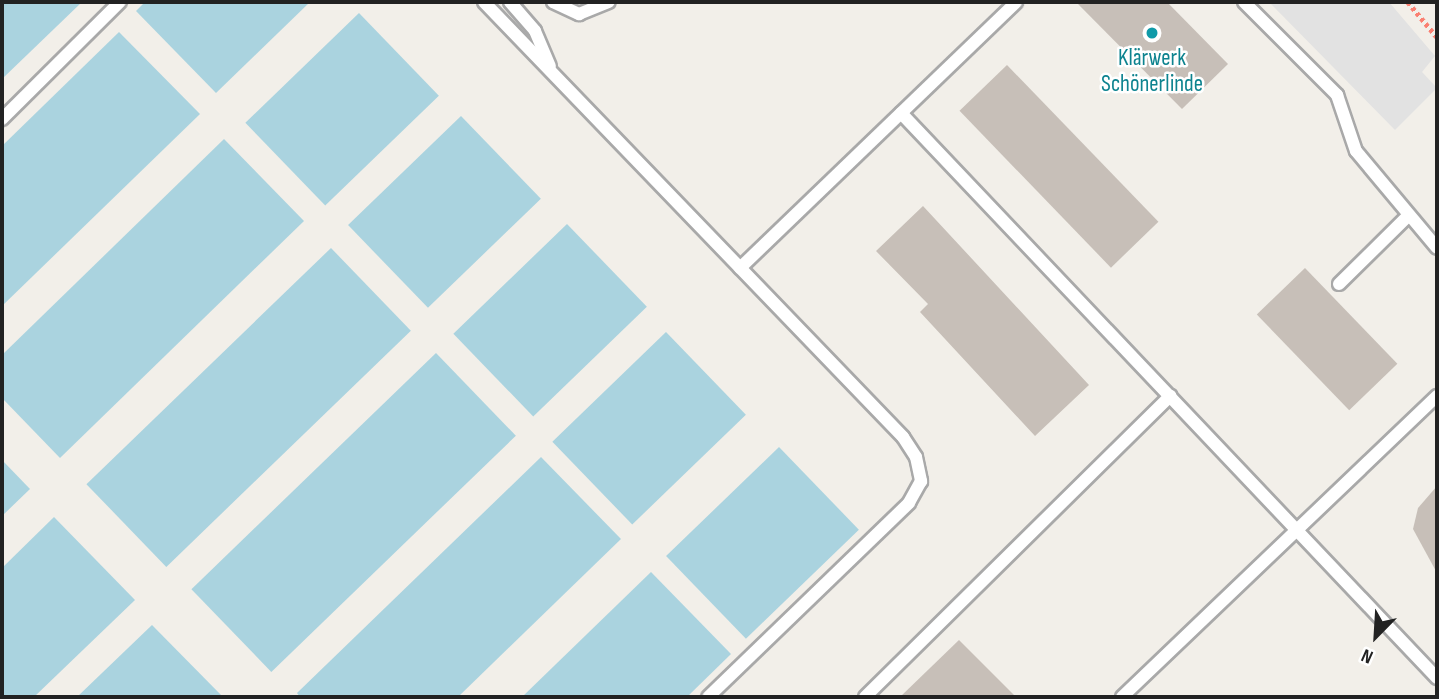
<!DOCTYPE html>
<html>
<head>
<meta charset="utf-8">
<style>
  body { margin:0 }
  #map { position:relative; width:1439px; height:699px; overflow:hidden; background:#f2efe9; font-family:"Sofia Sans Condensed",sans-serif }
  div>[style] { position:absolute }
  .parking>* { inset:0; background:#e2e2e2 }
  .water>* { inset:0; background:#aad3df; transform-origin:0 0 }
  .building>* { inset:0; background:#c7bfb8; transform-origin:0 0 }
  .path>* { height:4.5px; margin-top:-2.25px; transform-origin:0; background:repeating-linear-gradient(90deg,#fa8072 0 3.5px,transparent 0 7px) }
  .roads { filter:drop-shadow(2px 0 #a9a9a9) drop-shadow(-2px 0 #a9a9a9) drop-shadow(0 2px #a9a9a9) drop-shadow(0 -2px #a9a9a9) }
  .lane>* { height:12px; margin:-6px; padding:0 6px; transform-origin:6px; border-radius:6px; background:#fff }
  .dots>* { width:19px; height:19px; translate:-50% -50%; box-sizing:border-box; border:4px solid #fff; border-radius:50% }
  span { translate:-50% -50%; white-space:nowrap; text-align:center; line-height:1.15; -webkit-text-stroke:5px #fff; paint-order:stroke }
  .culture-label { font-size:23px; color:#0d838f }
  .frame { position:absolute; inset:0; border:4px solid #222; pointer-events:none }
  .north { position:absolute; left:1341px; top:601px; width:70px; height:70px; -webkit-text-stroke:5px #fff; paint-order:stroke; rotate:204deg; font-size:19px; font-weight:700; line-height:28px; text-align:center; color:#222 }
  .north::after { content:''; display:block; margin:auto; width:24px; height:32px; background:#222; clip-path:polygon(50% 0,100% 100%,50% 72%,0 100%) }
</style>
</head>
<body>
<div id="map">
  <div class="parking">
    <div style="clip-path:polygon(1269px 2px,1389px 2px,1435px 56px,1422px 72px,1437px 88px,1395px 130px)"></div>
  </div>
  <div class="water">
    <div style="clip-path:polygon(2px 2px,82px 2px,2px 79px)"></div>
    <div style="clip-path:polygon(145px 2px,310px 2px,216px 93px,136px 11px)"></div>
    <div style="left:359px;top:13px;width:115px;height:158px;rotate:46deg"></div>
    <div style="clip-path:polygon(119px 32px,200px 114px,2px 306px,2px 146px)"></div>
    <div style="left:461px;top:116px;width:115px;height:157px;rotate:46deg"></div>
    <div style="clip-path:polygon(224px 139px,304px 221px,60px 458px,2px 398px,2px 355px)"></div>
    <div style="left:567px;top:224px;width:115px;height:158px;rotate:46deg"></div>
    <div style="left:331px;top:248px;width:115px;height:340px;rotate:46deg"></div>
    <div style="left:666px;top:332px;width:115px;height:158px;rotate:46deg"></div>
    <div style="left:436px;top:353px;width:115px;height:340px;rotate:46deg"></div>
    <div style="left:779px;top:447px;width:115px;height:157px;rotate:46deg"></div>
    <div style="clip-path:polygon(541px 457px,621px 539px,458px 697px,300px 697px,297px 693px)"></div>
    <div style="clip-path:polygon(2px 460px,30px 489px,2px 516px)"></div>
    <div style="clip-path:polygon(54px 517px,135px 600px,34px 697px,2px 697px,2px 568px)"></div>
    <div style="clip-path:polygon(651px 572px,731px 654px,687px 697px,522px 697px)"></div>
    <div style="clip-path:polygon(152px 625px,223px 697px,77px 697px)"></div>
  </div>
  <div class="building">
    <div style="clip-path:polygon(1076px 2px,1167px 2px,1228px 64px,1182px 109px)"></div>
    <div style="left:1007px;top:65px;width:218px;height:66px;rotate:46deg"></div>
    <div style="clip-path:polygon(923px 206px,1089px 385px,1035px 436px,920px 312px,928px 304px,876px 251px)"></div>
    <div style="left:1305px;top:268px;width:133px;height:67px;rotate:46deg"></div>
    <div style="clip-path:polygon(1437px 486px,1437px 573px,1413px 529px,1418px 508px)"></div>
    <div style="clip-path:polygon(959px 640px,1016px 697px,900px 697px)"></div>
  </div>
  <div class="path">
    <div style="left:1408px;top:2px;width:45px;rotate:50.4deg"></div>
  </div>
  <div class="roads">
    <div class="lane">
      <div style="left:484px;top:2px;width:604px;rotate:46.07deg"></div>
      <div style="left:903px;top:437px;width:24px;rotate:57deg"></div>
      <div style="left:916px;top:457px;width:25px;rotate:78deg"></div>
      <div style="left:921px;top:481px;width:25px;rotate:119deg"></div>
      <div style="left:909px;top:503px;width:279px;rotate:136deg"></div>
      <div style="left:510px;top:2px;width:38px;rotate:49deg"></div>
      <div style="left:535px;top:31px;width:38px;rotate:67deg"></div>
      <div style="left:553px;top:2px;width:29px;rotate:25deg"></div>
      <div style="left:579px;top:14px;width:32px;rotate:-22deg"></div>
      <div style="left:1244px;top:2px;width:132px;rotate:45deg"></div>
      <div style="left:1337px;top:95px;width:59px;rotate:71.3deg"></div>
      <div style="left:1356px;top:151px;width:126px;rotate:50.1deg"></div>
      <div style="left:901px;top:113px;width:779px;rotate:46.51deg"></div>
      <div style="left:2px;top:119px;width:166px;rotate:-44.8deg"></div>
      <div style="left:740px;top:268px;width:383px;rotate:-43.9deg"></div>
      <div style="left:1339px;top:284px;width:97px;rotate:-44.6deg"></div>
      <div style="left:865px;top:697px;width:429px;rotate:-44.6deg"></div>
      <div style="left:1122px;top:697px;width:436px;rotate:-43.7deg"></div>
    </div>
  </div>
  <div class="dots">
    <div style="left:1152px;top:33px;background:#0f9aa8"></div>
  </div>
  <div class="culture-label">
    <span style="left:1152px;top:71px">Klärwerk<br>Schönerlinde</span>
  </div>
  <div class="frame"></div>
  <div class="north">N</div>
</div>
</body>
</html>
